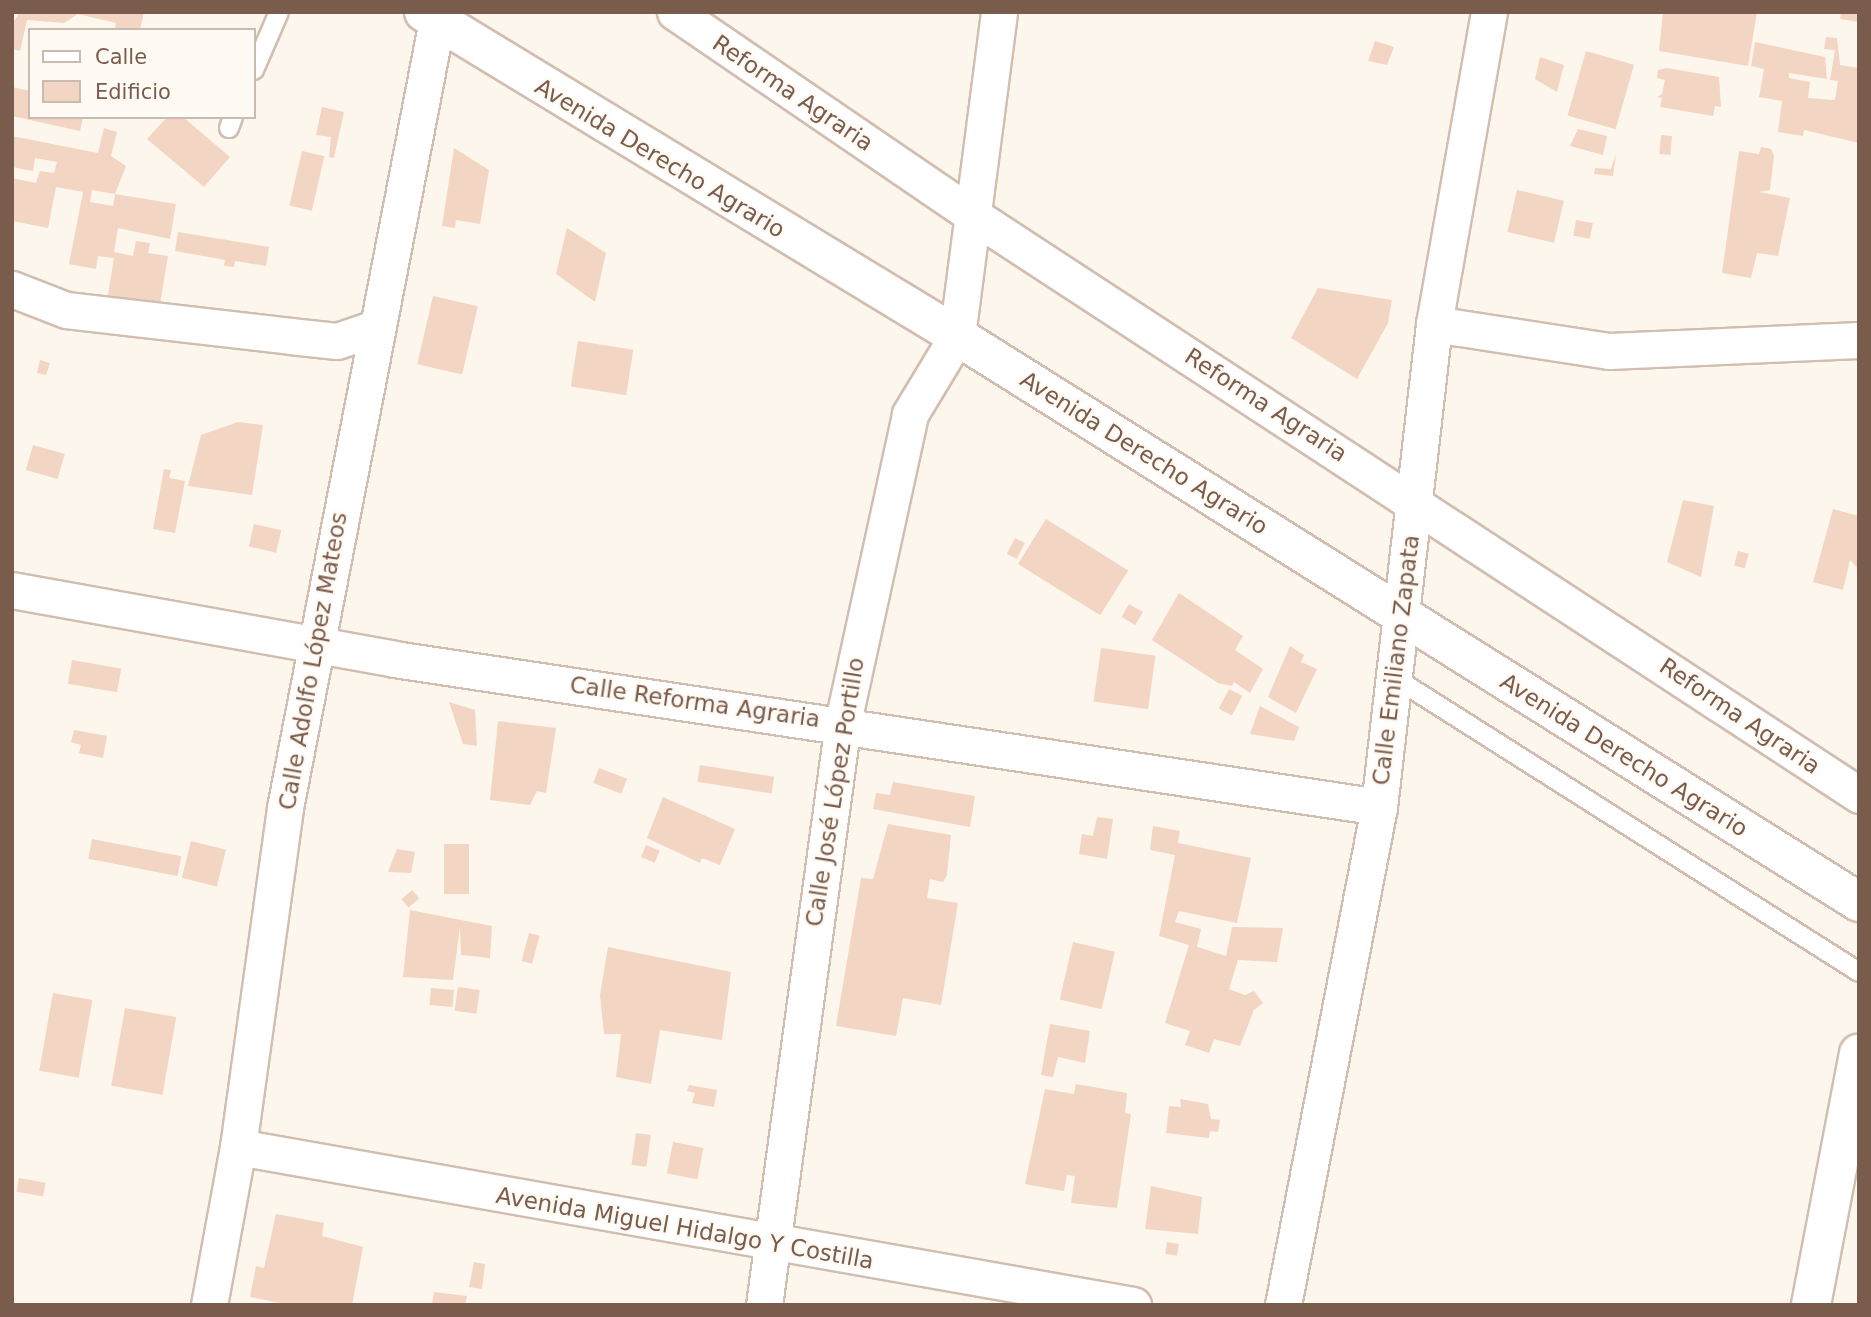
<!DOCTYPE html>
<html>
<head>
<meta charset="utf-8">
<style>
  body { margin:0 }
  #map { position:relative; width:1871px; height:1317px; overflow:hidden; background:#fdf6ec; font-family:"DejaVu Sans",sans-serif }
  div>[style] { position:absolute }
  .building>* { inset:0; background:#f3d5c3; transform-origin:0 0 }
  .roads { filter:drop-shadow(2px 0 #d1beb0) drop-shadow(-2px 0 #d1beb0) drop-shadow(0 2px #d1beb0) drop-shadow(0 -2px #d1beb0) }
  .service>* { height:18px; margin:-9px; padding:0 9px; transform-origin:9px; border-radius:9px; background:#fff }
  .minor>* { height:35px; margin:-17.5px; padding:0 17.5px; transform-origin:17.5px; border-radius:17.5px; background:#fff }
  .tertiary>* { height:38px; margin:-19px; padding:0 19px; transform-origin:19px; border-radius:19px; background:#fff }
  span { translate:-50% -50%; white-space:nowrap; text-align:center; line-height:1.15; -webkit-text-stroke:5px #fffaf3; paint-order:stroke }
  .street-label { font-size:23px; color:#7a5c4d }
  .frame { position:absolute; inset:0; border:14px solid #7a5c4d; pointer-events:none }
  .legend { position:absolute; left:28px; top:28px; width:228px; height:91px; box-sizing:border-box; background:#fffaf3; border:2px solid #cabbb1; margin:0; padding:9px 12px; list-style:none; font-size:21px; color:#7a5c4d }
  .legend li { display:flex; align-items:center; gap:14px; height:35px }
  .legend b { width:35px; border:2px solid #cabbb1 }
</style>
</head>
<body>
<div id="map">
  <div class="building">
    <div style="clip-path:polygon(20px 12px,144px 12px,140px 30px,115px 30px,116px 23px,78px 14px,64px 23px,27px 20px,20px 51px,12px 49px,12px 24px)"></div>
    <div style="clip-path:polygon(1663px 12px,1757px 12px,1748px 66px,1659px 51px)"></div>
    <div style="clip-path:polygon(1841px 12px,1859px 12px,1859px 22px,1840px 19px)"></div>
    <div style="clip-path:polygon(1826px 37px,1837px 38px,1840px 65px,1859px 68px,1859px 143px,1804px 130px,1803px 136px,1778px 132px,1782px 101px,1759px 97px,1764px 69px,1751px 66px,1755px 42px,1825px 57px,1827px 79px,1789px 73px,1789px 78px,1810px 82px,1808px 98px,1835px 100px,1838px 81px,1830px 80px,1835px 50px,1824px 49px)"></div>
    <div style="clip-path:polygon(1375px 41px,1394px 47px,1387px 65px,1368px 61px)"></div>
    <div style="left:1586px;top:51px;width:50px;height:67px;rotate:16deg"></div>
    <div style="clip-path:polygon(1540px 57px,1564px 65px,1557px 92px,1535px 79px)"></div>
    <div style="clip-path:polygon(1667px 68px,1719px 77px,1721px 107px,1715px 106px,1713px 116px,1660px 107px,1662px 98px,1657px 97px,1662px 94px,1665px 80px,1657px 78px,1658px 70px)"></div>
    <div style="clip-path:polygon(12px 87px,30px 91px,30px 117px,83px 117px,80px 131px,12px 116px)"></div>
    <div style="clip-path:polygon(322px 107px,344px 112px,334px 158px,329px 157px,331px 137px,316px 135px)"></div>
    <div style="clip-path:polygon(167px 117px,183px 117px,230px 157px,204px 187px,147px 139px)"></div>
    <div style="clip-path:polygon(104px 128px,117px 132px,111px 156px,126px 166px,115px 194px,92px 190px,90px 202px,113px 206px,115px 194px,176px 204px,170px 239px,118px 228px,114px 252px,133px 256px,136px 241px,150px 243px,148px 253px,168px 256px,160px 304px,108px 295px,114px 258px,98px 256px,96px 269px,69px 264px,83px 192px,56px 187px,48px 228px,12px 221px,12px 178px,36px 183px,40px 171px,54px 173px,57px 162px,35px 158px,33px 171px,12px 167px,12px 136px,98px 153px)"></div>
    <div style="clip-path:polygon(1578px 129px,1607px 136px,1603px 155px,1570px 146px)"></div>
    <div style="left:1661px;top:135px;width:11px;height:19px;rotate:5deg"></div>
    <div style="clip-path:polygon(1761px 147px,1771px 149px,1774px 156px,1770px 190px,1759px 192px,1790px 198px,1778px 256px,1757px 253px,1751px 278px,1722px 273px,1739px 151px,1759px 154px)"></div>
    <div style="clip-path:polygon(454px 148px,489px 170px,480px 224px,456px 220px,455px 228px,442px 226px)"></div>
    <div style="left:302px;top:151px;width:23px;height:56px;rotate:13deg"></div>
    <div style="clip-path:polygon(1616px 154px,1613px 176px,1594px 174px,1595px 168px,1611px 169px)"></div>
    <div style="left:1517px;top:190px;width:48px;height:43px;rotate:13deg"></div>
    <div style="left:1576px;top:220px;width:17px;height:16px;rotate:10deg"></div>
    <div style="clip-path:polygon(567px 228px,606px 253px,595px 302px,556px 274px)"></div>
    <div style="clip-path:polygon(178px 232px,269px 247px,266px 266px,235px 261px,234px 267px,224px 266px,225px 260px,175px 251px)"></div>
    <div style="clip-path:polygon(1318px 288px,1392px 300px,1388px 323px,1357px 379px,1291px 338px)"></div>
    <div style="left:433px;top:296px;width:46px;height:70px;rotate:13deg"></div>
    <div style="left:578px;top:341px;width:56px;height:46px;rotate:9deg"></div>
    <div style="clip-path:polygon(40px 360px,50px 363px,46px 375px,37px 373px)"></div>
    <div style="clip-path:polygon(238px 422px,263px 425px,252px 495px,188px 486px,201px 435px)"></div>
    <div style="left:33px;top:445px;width:33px;height:26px;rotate:16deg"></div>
    <div style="clip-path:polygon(164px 469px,171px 470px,169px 478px,185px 481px,175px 533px,153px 529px)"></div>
    <div style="clip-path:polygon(1683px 500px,1714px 506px,1701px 577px,1667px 562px)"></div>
    <div style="clip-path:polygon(1833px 509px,1859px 516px,1859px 570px,1850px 560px,1843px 590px,1813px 582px)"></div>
    <div style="left:1046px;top:519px;width:97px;height:53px;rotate:32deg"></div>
    <div style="left:254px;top:524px;width:28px;height:23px;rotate:13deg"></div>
    <div style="left:1015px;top:538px;width:11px;height:18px;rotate:27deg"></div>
    <div style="left:1738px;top:551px;width:11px;height:15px;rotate:15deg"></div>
    <div style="clip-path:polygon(1179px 593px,1243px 636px,1235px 650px,1263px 669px,1250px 693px,1234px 682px,1232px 686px,1218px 683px,1152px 640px)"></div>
    <div style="left:1129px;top:604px;width:16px;height:15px;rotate:30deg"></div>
    <div style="clip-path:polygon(1290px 646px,1304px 655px,1301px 662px,1317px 669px,1296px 713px,1268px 697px)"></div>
    <div style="left:1101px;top:648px;width:55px;height:54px;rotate:8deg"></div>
    <div style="left:72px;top:660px;width:50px;height:24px;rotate:10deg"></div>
    <div style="left:1229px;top:689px;width:15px;height:22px;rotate:28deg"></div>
    <div style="clip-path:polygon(449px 702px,475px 710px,477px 746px,463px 744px)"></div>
    <div style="clip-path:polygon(1260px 706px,1299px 727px,1294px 741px,1250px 734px)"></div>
    <div style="clip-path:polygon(498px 721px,556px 728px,546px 793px,537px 791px,530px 805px,490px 800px)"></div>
    <div style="clip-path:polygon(74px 730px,107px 736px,103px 758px,79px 753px,81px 745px,71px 742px)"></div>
    <div style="left:700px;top:765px;width:75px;height:17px;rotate:9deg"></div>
    <div style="left:599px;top:768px;width:30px;height:16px;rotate:21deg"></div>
    <div style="clip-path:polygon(893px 782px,975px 796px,970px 827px,873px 809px,876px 793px,890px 795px)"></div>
    <div style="clip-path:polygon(663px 797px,735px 829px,720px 865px,702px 858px,700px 863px,647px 838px)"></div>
    <div style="clip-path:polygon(1097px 817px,1113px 819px,1107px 859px,1079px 854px,1082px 834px,1093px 836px)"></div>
    <div style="clip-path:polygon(888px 824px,951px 835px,947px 875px,943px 882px,930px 879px,927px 898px,958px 903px,941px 1005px,903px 998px,896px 1036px,836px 1026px,861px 878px,873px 879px)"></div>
    <div style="clip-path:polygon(1153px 826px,1180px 831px,1178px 843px,1251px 858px,1237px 923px,1179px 911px,1175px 922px,1201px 929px,1197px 947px,1226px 956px,1232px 927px,1283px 928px,1277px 962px,1238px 960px,1229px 989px,1245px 995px,1254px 991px,1263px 1003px,1254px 1010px,1240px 1046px,1214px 1039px,1209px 1053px,1185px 1045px,1190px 1031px,1165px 1023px,1189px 945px,1159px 936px,1175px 855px,1150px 850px)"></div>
    <div style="left:92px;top:839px;width:91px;height:20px;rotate:11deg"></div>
    <div style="left:191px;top:841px;width:36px;height:38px;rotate:14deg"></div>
    <div style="left:444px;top:844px;width:25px;height:50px"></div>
    <div style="left:646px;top:845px;width:15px;height:13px;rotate:23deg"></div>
    <div style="clip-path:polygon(397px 849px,415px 852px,411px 873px,388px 872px)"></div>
    <div style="left:412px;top:890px;width:11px;height:14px;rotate:49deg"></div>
    <div style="clip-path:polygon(410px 910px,492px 926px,490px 958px,461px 955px,460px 927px,453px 980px,403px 977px)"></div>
    <div style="left:529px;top:933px;width:11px;height:29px;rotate:15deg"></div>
    <div style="left:1073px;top:942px;width:43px;height:59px;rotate:13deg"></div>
    <div style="clip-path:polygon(608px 947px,731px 972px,722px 1040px,660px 1030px,651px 1084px,616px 1077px,621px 1034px,604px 1034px,600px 995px)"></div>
    <div style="left:458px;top:987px;width:22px;height:24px;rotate:8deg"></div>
    <div style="left:431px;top:988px;width:23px;height:17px;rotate:5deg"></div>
    <div style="left:53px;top:993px;width:40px;height:79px;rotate:10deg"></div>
    <div style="left:125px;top:1008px;width:52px;height:79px;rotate:10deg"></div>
    <div style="clip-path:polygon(1050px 1024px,1090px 1031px,1085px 1063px,1058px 1057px,1053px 1077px,1041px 1075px)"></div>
    <div style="clip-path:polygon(1076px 1084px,1127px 1093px,1125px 1113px,1131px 1114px,1117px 1208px,1071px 1203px,1075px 1176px,1067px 1175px,1064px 1191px,1025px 1184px,1045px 1089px,1074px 1094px)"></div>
    <div style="clip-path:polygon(689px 1085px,717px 1090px,714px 1107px,692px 1103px,695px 1093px,687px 1091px)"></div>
    <div style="clip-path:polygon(1180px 1099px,1208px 1104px,1211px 1119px,1220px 1120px,1218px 1132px,1210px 1131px,1209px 1138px,1166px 1133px,1169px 1106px,1181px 1107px)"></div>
    <div style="left:636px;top:1133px;width:15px;height:32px;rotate:8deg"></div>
    <div style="left:673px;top:1142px;width:31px;height:32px;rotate:11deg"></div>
    <div style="left:19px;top:1178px;width:27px;height:14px;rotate:10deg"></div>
    <div style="clip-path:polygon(1151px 1186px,1202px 1197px,1198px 1234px,1145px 1229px)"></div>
    <div style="clip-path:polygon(276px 1214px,324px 1223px,322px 1236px,363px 1247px,352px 1305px,291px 1305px,250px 1297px,256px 1266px,264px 1268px)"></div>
    <div style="left:1167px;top:1242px;width:12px;height:12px;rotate:9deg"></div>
    <div style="clip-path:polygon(474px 1262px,485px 1264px,482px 1289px,469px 1287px)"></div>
    <div style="clip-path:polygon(434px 1292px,467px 1296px,465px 1305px,432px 1305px)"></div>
  </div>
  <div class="roads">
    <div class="service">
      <div style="left:254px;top:70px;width:63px;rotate:-66.7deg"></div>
      <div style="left:229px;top:128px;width:12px;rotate:-70deg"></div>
      <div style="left:1395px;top:678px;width:549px;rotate:32.36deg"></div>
    </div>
    <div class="minor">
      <div style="left:675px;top:12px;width:362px;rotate:34.3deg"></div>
      <div style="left:974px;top:216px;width:1058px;rotate:33.19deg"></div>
      <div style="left:12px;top:289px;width:58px;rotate:21.3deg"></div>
      <div style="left:66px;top:310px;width:226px;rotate:6.6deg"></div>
      <div style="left:290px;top:336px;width:47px;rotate:6.1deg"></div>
      <div style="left:337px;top:341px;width:40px;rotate:-18.9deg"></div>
      <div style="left:1434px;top:324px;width:177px;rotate:8.8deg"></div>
      <div style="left:1609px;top:351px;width:250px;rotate:-2.5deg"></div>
      <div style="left:12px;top:590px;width:388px;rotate:10.2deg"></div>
      <div style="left:394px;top:659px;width:996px;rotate:8.54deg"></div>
      <div style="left:238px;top:1147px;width:909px;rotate:10.01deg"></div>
      <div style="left:209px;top:1305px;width:161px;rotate:-79.6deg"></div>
      <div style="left:238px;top:1147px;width:342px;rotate:-82.1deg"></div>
      <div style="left:285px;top:808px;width:803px;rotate:-79.08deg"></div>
      <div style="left:764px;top:1305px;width:588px;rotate:-82.28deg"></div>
      <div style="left:843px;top:722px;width:315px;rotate:-77.7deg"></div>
      <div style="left:910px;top:414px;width:91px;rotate:-58.9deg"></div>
      <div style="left:957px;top:336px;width:327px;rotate:-82.6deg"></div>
      <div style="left:1283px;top:1305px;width:507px;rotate:-79.09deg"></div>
      <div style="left:1379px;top:807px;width:486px;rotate:-83.5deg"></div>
      <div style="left:1434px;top:324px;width:317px;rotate:-80deg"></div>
    </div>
    <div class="tertiary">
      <div style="left:424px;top:12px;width:624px;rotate:31.29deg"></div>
      <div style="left:957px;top:336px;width:1065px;rotate:32.11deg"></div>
      <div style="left:1811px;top:1305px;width:256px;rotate:-79.2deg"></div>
    </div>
  </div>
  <div class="street-label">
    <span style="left:793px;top:93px;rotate:34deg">Reforma Agraria</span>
    <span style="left:660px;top:158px;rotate:31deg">Avenida Derecho Agrario</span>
    <span style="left:1266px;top:405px;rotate:33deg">Reforma Agraria</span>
    <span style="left:1144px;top:453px;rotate:32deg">Avenida Derecho Agrario</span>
    <span style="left:1396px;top:660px;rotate:-83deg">Calle Emiliano Zapata</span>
    <span style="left:313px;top:661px;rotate:-80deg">Calle Adolfo López Mateos</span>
    <span style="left:695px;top:702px;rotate:8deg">Calle Reforma Agraria</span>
    <span style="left:1740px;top:716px;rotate:34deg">Reforma Agraria</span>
    <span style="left:1624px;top:755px;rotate:32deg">Avenida Derecho Agrario</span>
    <span style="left:835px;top:792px;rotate:-81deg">Calle José López Portillo</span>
    <span style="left:685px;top:1228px;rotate:10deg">Avenida Miguel Hidalgo Y Costilla</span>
  </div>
  <div class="frame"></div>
  <ul class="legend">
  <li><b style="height:9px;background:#fff"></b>Calle</li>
  <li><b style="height:19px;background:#f3d5c3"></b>Edificio</li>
  </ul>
</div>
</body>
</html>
